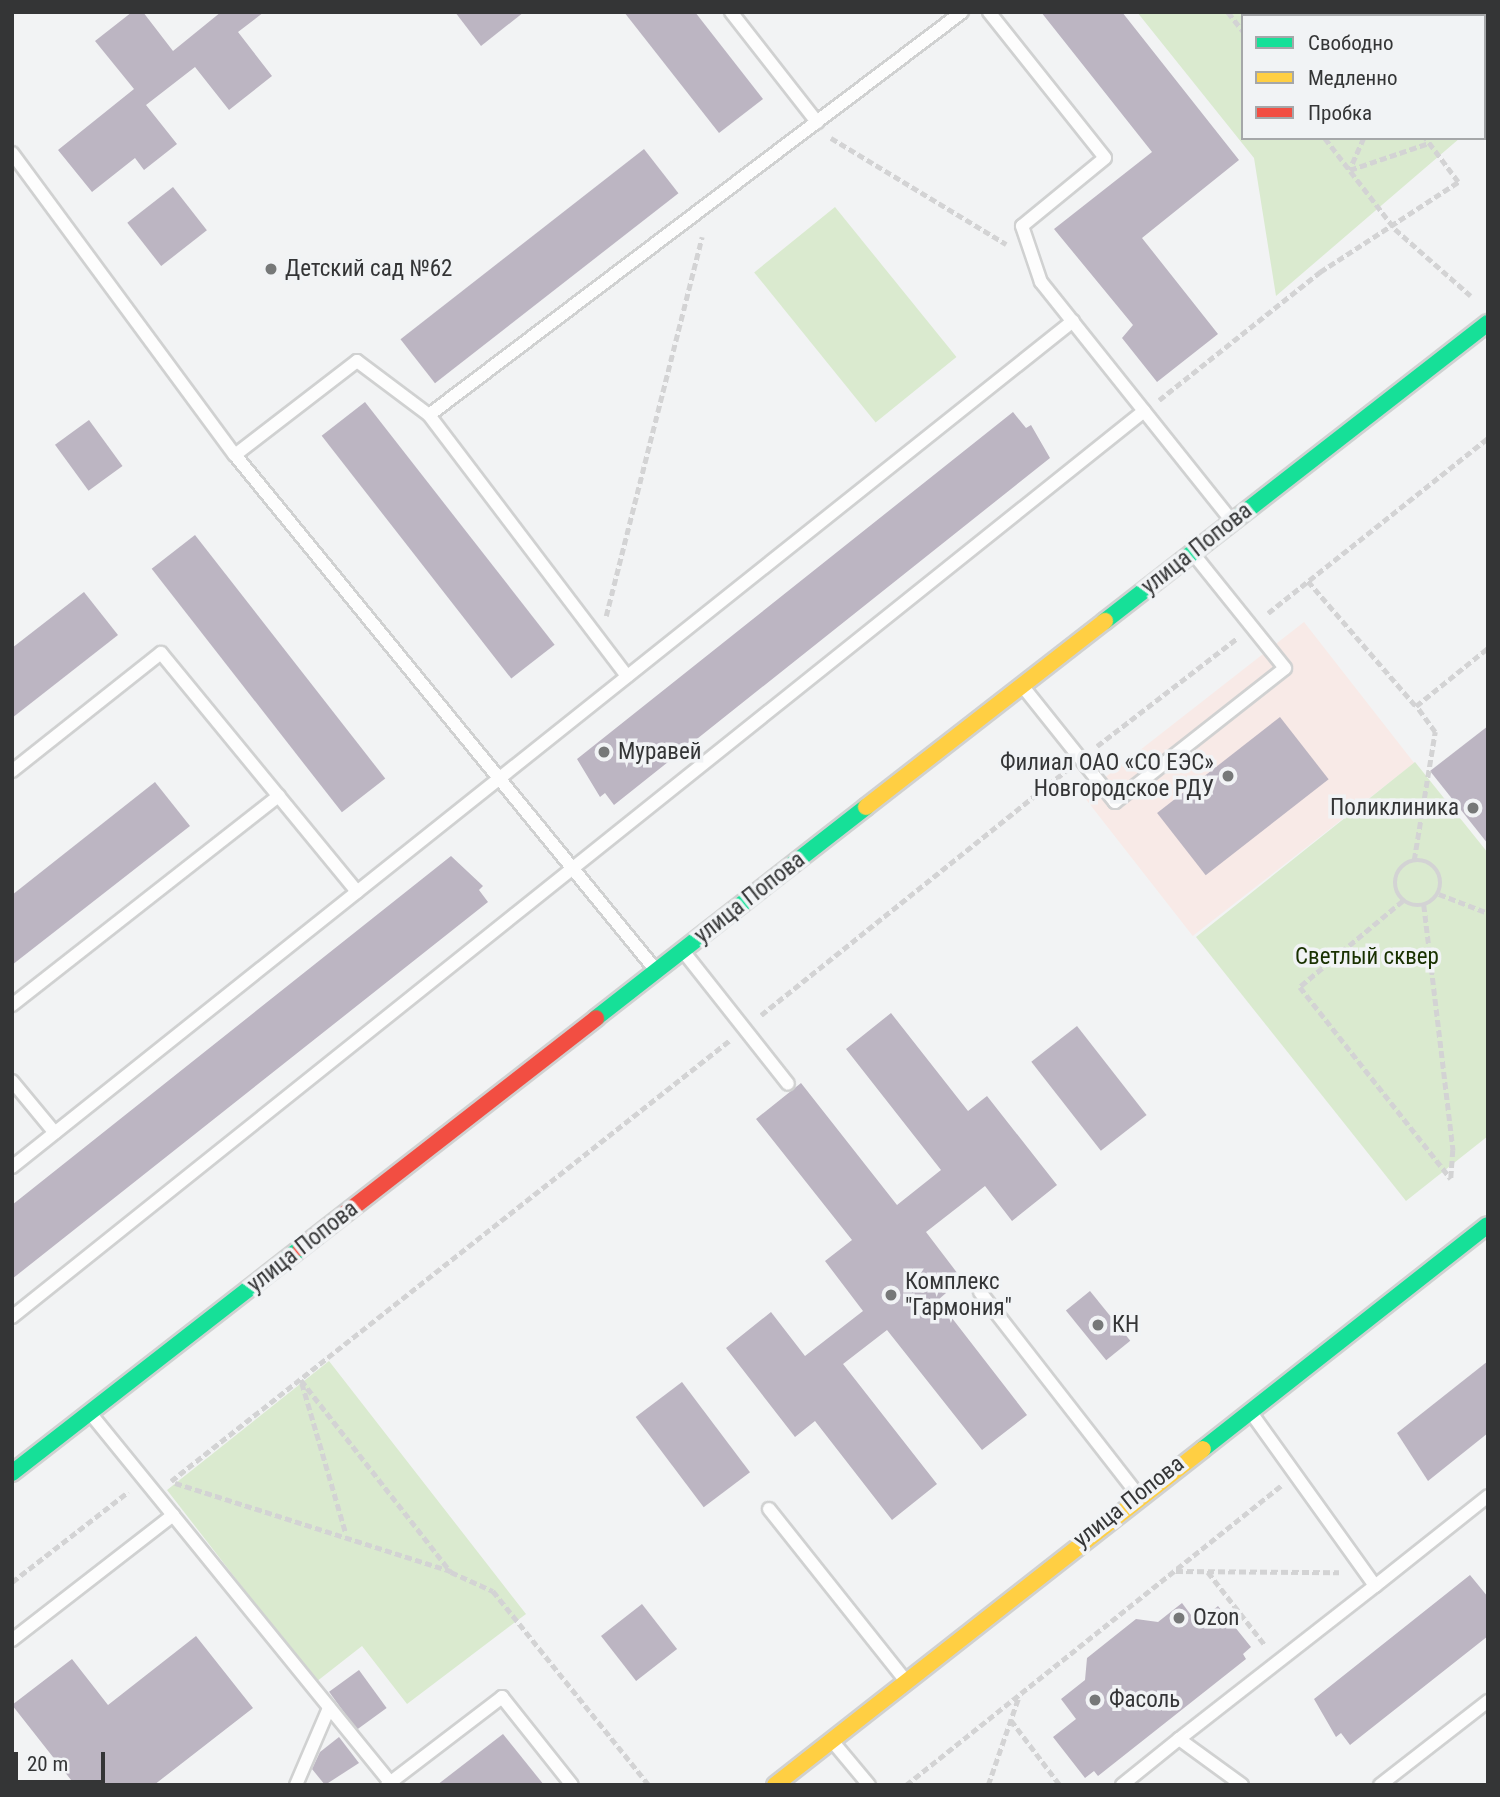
<!DOCTYPE html>
<html>
<head>
<meta charset="utf-8">
<style>
  body { margin:0 }
  #map { position:relative; width:1500px; height:1797px; overflow:hidden; background:#f2f3f4; font-family:"Roboto Condensed",sans-serif }
  div>[style] { position:absolute }
  .commercial>* { inset:0; background:#f8eae7; transform-origin:0 0 }
  .green>* { inset:0; background:#daeacf; transform-origin:0 0 }
  .building>* { inset:0; background:#bcb5c2; transform-origin:0 0 }
  .path>* { height:4.5px; margin-top:-2.25px; transform-origin:0; background:repeating-linear-gradient(90deg,#d3d3d4 0 7px,transparent 0 10.5px) }
  .path>.ring { margin:-2.25px; padding:0; box-sizing:content-box; background:none; border:4.5px solid #d3d3d4; border-radius:50% }
  .roads { filter:drop-shadow(2px 0 #d0d1d1) drop-shadow(-2px 0 #d0d1d1) drop-shadow(0 2px #d0d1d1) drop-shadow(0 -2px #d0d1d1) }
  .lane>* { height:12px; margin:-6px; padding:0 6px; transform-origin:6px; border-radius:6px; background:#fdfdfd }
  .fast>* { height:16px; margin:-8px; padding:0 8px; transform-origin:8px; border-radius:8px; background:#16e098 }
  .slow>* { height:16px; margin:-8px; padding:0 8px; transform-origin:8px; border-radius:8px; background:#ffcf43 }
  .jam>* { height:16px; margin:-8px; padding:0 8px; transform-origin:8px; border-radius:8px; background:#f24e42 }
  .dots>* { width:19px; height:19px; translate:-50% -50%; box-sizing:border-box; border:4px solid #f1f3f5; border-radius:50% }
  span { translate:-50% -50%; white-space:nowrap; text-align:center; line-height:1.15; -webkit-text-stroke:7px #f1f3f5; paint-order:stroke }
  .poi-label { font-size:23px; color:#343536 }
  .left { translate:0 -50%; text-align:left }
  .right { translate:-100% -50%; text-align:right }
  .street-label { font-size:23px; color:#343536 }
  .park-label { font-size:23px; color:#193100 }
  .frame { position:absolute; inset:0; border:14px solid #343536; pointer-events:none }
  .legend { position:absolute; left:1241px; top:14px; width:245px; height:126px; box-sizing:border-box; background:#f1f3f5; border:2px solid #a5a7a9; margin:0; padding:9px 12px; list-style:none; font-size:21px; color:#343536 }
  .legend li { display:flex; align-items:center; gap:14px; height:35px }
  .legend b { width:35px; border:2px solid #a5a7a9 }
  .scale { position:absolute; left:14px; top:1752px; width:91px; height:32px; box-sizing:border-box; border:4px solid #343536; border-top:0; padding-left:9px; font-size:21px; line-height:24px; white-space:nowrap; color:#343536; -webkit-text-stroke:5px #f1f3f5; paint-order:stroke }
</style>
</head>
<body>
<div id="map">
  <div class="commercial">
    <div style="left:1304px;top:622px;width:179px;height:281px;rotate:52deg"></div>
  </div>
  <div class="green">
    <div style="clip-path:polygon(1137px 12px,1385px 12px,1243px 16px,1243px 138px,1460px 138px,1276px 296px,1254px 158px)"></div>
    <div style="left:835px;top:207px;width:193px;height:104px;rotate:51deg"></div>
    <div style="clip-path:polygon(1415px 762px,1488px 853px,1488px 1136px,1406px 1201px,1196px 937px)"></div>
    <div style="clip-path:polygon(329px 1361px,526px 1614px,407px 1704px,362px 1646px,316px 1682px,167px 1490px)"></div>
  </div>
  <div class="building">
    <div style="clip-path:polygon(132px 12px,143px 12px,173px 51px,221px 12px,264px 12px,238px 32px,272px 76px,229px 110px,195px 67px,146px 105px,177px 144px,144px 170px,135px 158px,92px 192px,58px 150px,134px 89px,95px 41px)"></div>
    <div style="clip-path:polygon(455px 12px,524px 12px,481px 46px)"></div>
    <div style="clip-path:polygon(624px 12px,695px 12px,763px 99px,719px 133px)"></div>
    <div style="clip-path:polygon(1041px 12px,1122px 12px,1239px 160px,1142px 238px,1218px 334px,1157px 382px,1122px 338px,1133px 325px,1054px 229px,1152px 152px)"></div>
    <div style="left:644px;top:149px;width:56px;height:309px;rotate:52deg"></div>
    <div style="left:173px;top:187px;width:55px;height:58px;rotate:52deg"></div>
    <div style="left:365px;top:402px;width:308px;height:55px;rotate:52deg"></div>
    <div style="clip-path:polygon(1013px 412px,1026px 428px,1031px 425px,1050px 458px,614px 805px,605px 793px,600px 797px,577px 759px)"></div>
    <div style="left:89px;top:420px;width:57px;height:42px;rotate:54deg"></div>
    <div style="left:195px;top:535px;width:309px;height:55px;rotate:52deg"></div>
    <div style="clip-path:polygon(84px 592px,118px 635px,12px 718px,12px 648px)"></div>
    <div style="left:1280px;top:717px;width:79px;height:156px;rotate:52deg"></div>
    <div style="clip-path:polygon(1488px 726px,1488px 844px,1430px 771px)"></div>
    <div style="clip-path:polygon(155px 782px,190px 826px,12px 965px,12px 895px)"></div>
    <div style="clip-path:polygon(451px 856px,483px 886px,479px 890px,488px 902px,12px 1279px,12px 1205px)"></div>
    <div style="clip-path:polygon(891px 1013px,968px 1111px,987px 1096px,1057px 1185px,1012px 1221px,985px 1186px,926px 1232px,958px 1274px,941px 1287px,946px 1293px,938px 1300px,1027px 1415px,982px 1450px,887px 1330px,843px 1364px,937px 1484px,892px 1520px,815px 1421px,795px 1437px,726px 1348px,771px 1312px,805px 1356px,863px 1311px,825px 1261px,852px 1240px,756px 1119px,801px 1083px,897px 1205px,941px 1170px,846px 1049px)"></div>
    <div style="left:1077px;top:1026px;width:113px;height:58px;rotate:52deg"></div>
    <div style="left:1090px;top:1291px;width:64px;height:31px;rotate:51deg"></div>
    <div style="clip-path:polygon(1488px 1361px,1488px 1433px,1428px 1481px,1397px 1433px)"></div>
    <div style="left:682px;top:1382px;width:113px;height:58px;rotate:53deg"></div>
    <div style="clip-path:polygon(1470px 1575px,1488px 1597px,1488px 1636px,1350px 1745px,1341px 1733px,1336px 1737px,1314px 1699px)"></div>
    <div style="clip-path:polygon(1182px 1603px,1197px 1623px,1218px 1606px,1251px 1647px,1243px 1654px,1246px 1659px,1098px 1776px,1094px 1771px,1085px 1778px,1053px 1737px,1076px 1719px,1061px 1699px,1085px 1680px,1087px 1658px,1136px 1619px,1158px 1622px)"></div>
    <div style="left:642px;top:1604px;width:57px;height:52px;rotate:52deg"></div>
    <div style="clip-path:polygon(196px 1636px,253px 1708px,154px 1785px,75px 1785px,12px 1705px,72px 1659px,108px 1705px)"></div>
    <div style="left:359px;top:1670px;width:47px;height:37px;rotate:54deg"></div>
    <div style="clip-path:polygon(503px 1734px,544px 1785px,437px 1785px)"></div>
    <div style="clip-path:polygon(339px 1737px,359px 1763px,325px 1785px,312px 1769px,320px 1752px)"></div>
  </div>
  <div class="path">
    <div style="left:1228px;top:12px;width:24px;rotate:52deg"></div>
    <div style="left:1329px;top:12px;width:5px;rotate:53deg"></div>
    <div style="left:831px;top:138px;width:205px;rotate:31.2deg"></div>
    <div style="left:1325px;top:138px;width:115px;rotate:52.4deg"></div>
    <div style="left:1395px;top:229px;width:101px;rotate:41.4deg"></div>
    <div style="left:1364px;top:138px;width:35px;rotate:114deg"></div>
    <div style="left:1350px;top:170px;width:83px;rotate:-18.9deg"></div>
    <div style="left:1159px;top:400px;width:206px;rotate:-38.5deg"></div>
    <div style="left:1320px;top:272px;width:165px;rotate:-33.1deg"></div>
    <div style="left:1458px;top:182px;width:55px;rotate:-126.9deg"></div>
    <div style="left:1308px;top:581px;width:165px;rotate:49.2deg"></div>
    <div style="left:1268px;top:613px;width:281px;rotate:-38.5deg"></div>
    <div style="left:606px;top:616px;width:391px;rotate:-75.8deg"></div>
    <div style="left:1097px;top:746px;width:177px;rotate:-37.6deg"></div>
    <div style="left:1414px;top:860px;width:130px;rotate:-80.7deg"></div>
    <div style="left:1435px;top:732px;width:32px;rotate:-126deg"></div>
    <div style="left:1416px;top:706px;width:92px;rotate:-38.9deg"></div>
    <div class="ring" style="left:1395px;top:860px;width:41.5px;height:41.5px"></div>
    <div style="left:1439px;top:894px;width:53px;rotate:21.2deg"></div>
    <div style="left:1403px;top:901px;width:134px;rotate:140.1deg"></div>
    <div style="left:1300px;top:987px;width:244px;rotate:51.8deg"></div>
    <div style="left:1424px;top:905px;width:247px;rotate:83.2deg"></div>
    <div style="left:1453px;top:1150px;width:29px;rotate:94deg"></div>
    <div style="left:761px;top:1015px;width:391px;rotate:-38.7deg"></div>
    <div style="left:301px;top:1380px;width:244px;rotate:52deg"></div>
    <div style="left:451px;top:1572px;width:46px;rotate:24.3deg"></div>
    <div style="left:493px;top:1591px;width:249px;rotate:51.2deg"></div>
    <div style="left:302px;top:1383px;width:156px;rotate:73.7deg"></div>
    <div style="left:171px;top:1481px;width:712px;rotate:-38.27deg"></div>
    <div style="left:175px;top:1483px;width:289px;rotate:17.7deg"></div>
    <div style="left:1176px;top:1571px;width:163px;rotate:0.4deg"></div>
    <div style="left:1208px;top:1572px;width:93px;rotate:52deg"></div>
    <div style="left:12px;top:1582px;width:147px;rotate:-37.8deg"></div>
    <div style="left:1011px;top:1720px;width:81px;rotate:53deg"></div>
    <div style="left:906px;top:1785px;width:480px;rotate:-38.6deg"></div>
    <div style="left:988px;top:1785px;width:94px;rotate:-70.8deg"></div>
  </div>
  <div class="roads">
    <div class="lane">
      <div style="left:731px;top:12px;width:140px;rotate:52deg"></div>
      <div style="left:989px;top:12px;width:186px;rotate:51.5deg"></div>
      <div style="left:1105px;top:158px;width:107px;rotate:140.7deg"></div>
      <div style="left:1022px;top:226px;width:59px;rotate:71.3deg"></div>
      <div style="left:1041px;top:282px;width:306px;rotate:51.4deg"></div>
      <div style="left:1484px;top:24px;width:5px;rotate:-37deg"></div>
      <div style="left:12px;top:153px;width:375px;rotate:53.6deg"></div>
      <div style="left:235px;top:455px;width:662px;rotate:50.76deg"></div>
      <div style="left:235px;top:455px;width:154px;rotate:-37.6deg"></div>
      <div style="left:357px;top:361px;width:90px;rotate:36.9deg"></div>
      <div style="left:627px;top:676px;width:328px;rotate:-127.2deg"></div>
      <div style="left:429px;top:415px;width:668px;rotate:-37.09deg"></div>
      <div style="left:1024px;top:688px;width:146px;rotate:51.4deg"></div>
      <div style="left:1115px;top:802px;width:216px;rotate:-38.2deg"></div>
      <div style="left:1285px;top:668px;width:144px;rotate:-128.8deg"></div>
      <div style="left:12px;top:771px;width:190px;rotate:-38.4deg"></div>
      <div style="left:161px;top:653px;width:309px;rotate:50.6deg"></div>
      <div style="left:683px;top:951px;width:169px;rotate:51.7deg"></div>
      <div style="left:12px;top:1005px;width:339px;rotate:-38.1deg"></div>
      <div style="left:12px;top:1081px;width:67px;rotate:50.4deg"></div>
      <div style="left:12px;top:1167px;width:1357px;rotate:-38.57deg"></div>
      <div style="left:980px;top:1292px;width:257px;rotate:52.1deg"></div>
      <div style="left:12px;top:1317px;width:1450px;rotate:-38.67deg"></div>
      <div style="left:90px;top:1413px;width:476px;rotate:50.9deg"></div>
      <div style="left:1252px;top:1414px;width:211px;rotate:54.4deg"></div>
      <div style="left:1375px;top:1586px;width:144px;rotate:-38.5deg"></div>
      <div style="left:769px;top:1509px;width:218px;rotate:51.5deg"></div>
      <div style="left:12px;top:1640px;width:204px;rotate:-37.8deg"></div>
      <div style="left:1179px;top:1739px;width:249px;rotate:-38deg"></div>
      <div style="left:833px;top:1742px;width:56px;rotate:50.1deg"></div>
      <div style="left:296px;top:1785px;width:84px;rotate:-66.8deg"></div>
      <div style="left:387px;top:1785px;width:145px;rotate:-37.4deg"></div>
      <div style="left:502px;top:1697px;width:112px;rotate:51.5deg"></div>
      <div style="left:1122px;top:1785px;width:73px;rotate:-38.9deg"></div>
      <div style="left:1179px;top:1739px;width:78px;rotate:36.1deg"></div>
      <div style="left:1380px;top:1785px;width:137px;rotate:-37.9deg"></div>
    </div>
    <div class="fast">
      <div style="left:1446px;top:12px;width:5px;rotate:53deg"></div>
      <div style="left:1105px;top:621px;width:485px;rotate:-37.9deg"></div>
      <div style="left:596px;top:1018px;width:343px;rotate:-38deg"></div>
      <div style="left:1203px;top:1449px;width:362px;rotate:-38.2deg"></div>
      <div style="left:12px;top:1473px;width:366px;rotate:-37.9deg"></div>
    </div>
    <div class="slow">
      <div style="left:1484px;top:62px;width:6px;rotate:45deg"></div>
      <div style="left:866px;top:807px;width:303px;rotate:-37.9deg"></div>
      <div style="left:775px;top:1785px;width:544px;rotate:-38.13deg"></div>
    </div>
    <div class="jam">
      <div style="left:301px;top:1248px;width:374px;rotate:-37.9deg"></div>
    </div>
  </div>
  <div class="dots">
    <div style="left:271px;top:269px;background:#767878"></div>
    <div style="left:604px;top:752px;background:#767878"></div>
    <div style="left:1228px;top:776px;background:#767878"></div>
    <div style="left:1473px;top:808px;background:#767878"></div>
    <div style="left:891px;top:1295px;background:#767878"></div>
    <div style="left:1098px;top:1325px;background:#767878"></div>
    <div style="left:1179px;top:1618px;background:#767878"></div>
    <div style="left:1095px;top:1700px;background:#767878"></div>
  </div>
  <div class="poi-label">
    <span class="left" style="left:285px;top:269px">Детский сад №62</span>
    <span class="left" style="left:618px;top:752px">Муравей</span>
    <span class="right" style="left:1214px;top:776px">Филиал ОАО «СО ЕЭС»<br>Новгородское РДУ</span>
    <span class="right" style="left:1459px;top:808px">Поликлиника</span>
    <span class="left" style="left:905px;top:1295px">Комплекс<br>"Гармония"</span>
    <span class="left" style="left:1112px;top:1325px">КН</span>
    <span class="left" style="left:1193px;top:1618px">Ozon</span>
    <span class="left" style="left:1109px;top:1700px">Фасоль</span>
  </div>
  <div class="street-label">
    <span style="left:1197px;top:549px;rotate:-38deg">улица Попова</span>
    <span style="left:750px;top:898px;rotate:-38deg">улица Попова</span>
    <span style="left:303px;top:1247px;rotate:-38deg">улица Попова</span>
    <span style="left:1129px;top:1502px;rotate:-38deg">улица Попова</span>
  </div>
  <div class="park-label">
    <span style="left:1367px;top:957px">Светлый сквер</span>
  </div>
  <div class="frame"></div>
  <ul class="legend">
  <li><b style="height:9px;background:#16e098"></b>Свободно</li>
  <li><b style="height:9px;background:#ffcf43"></b>Медленно</li>
  <li><b style="height:9px;background:#f24e42"></b>Пробка</li>
  </ul>
  <div class="scale">20 m</div>
</div>
</body>
</html>
